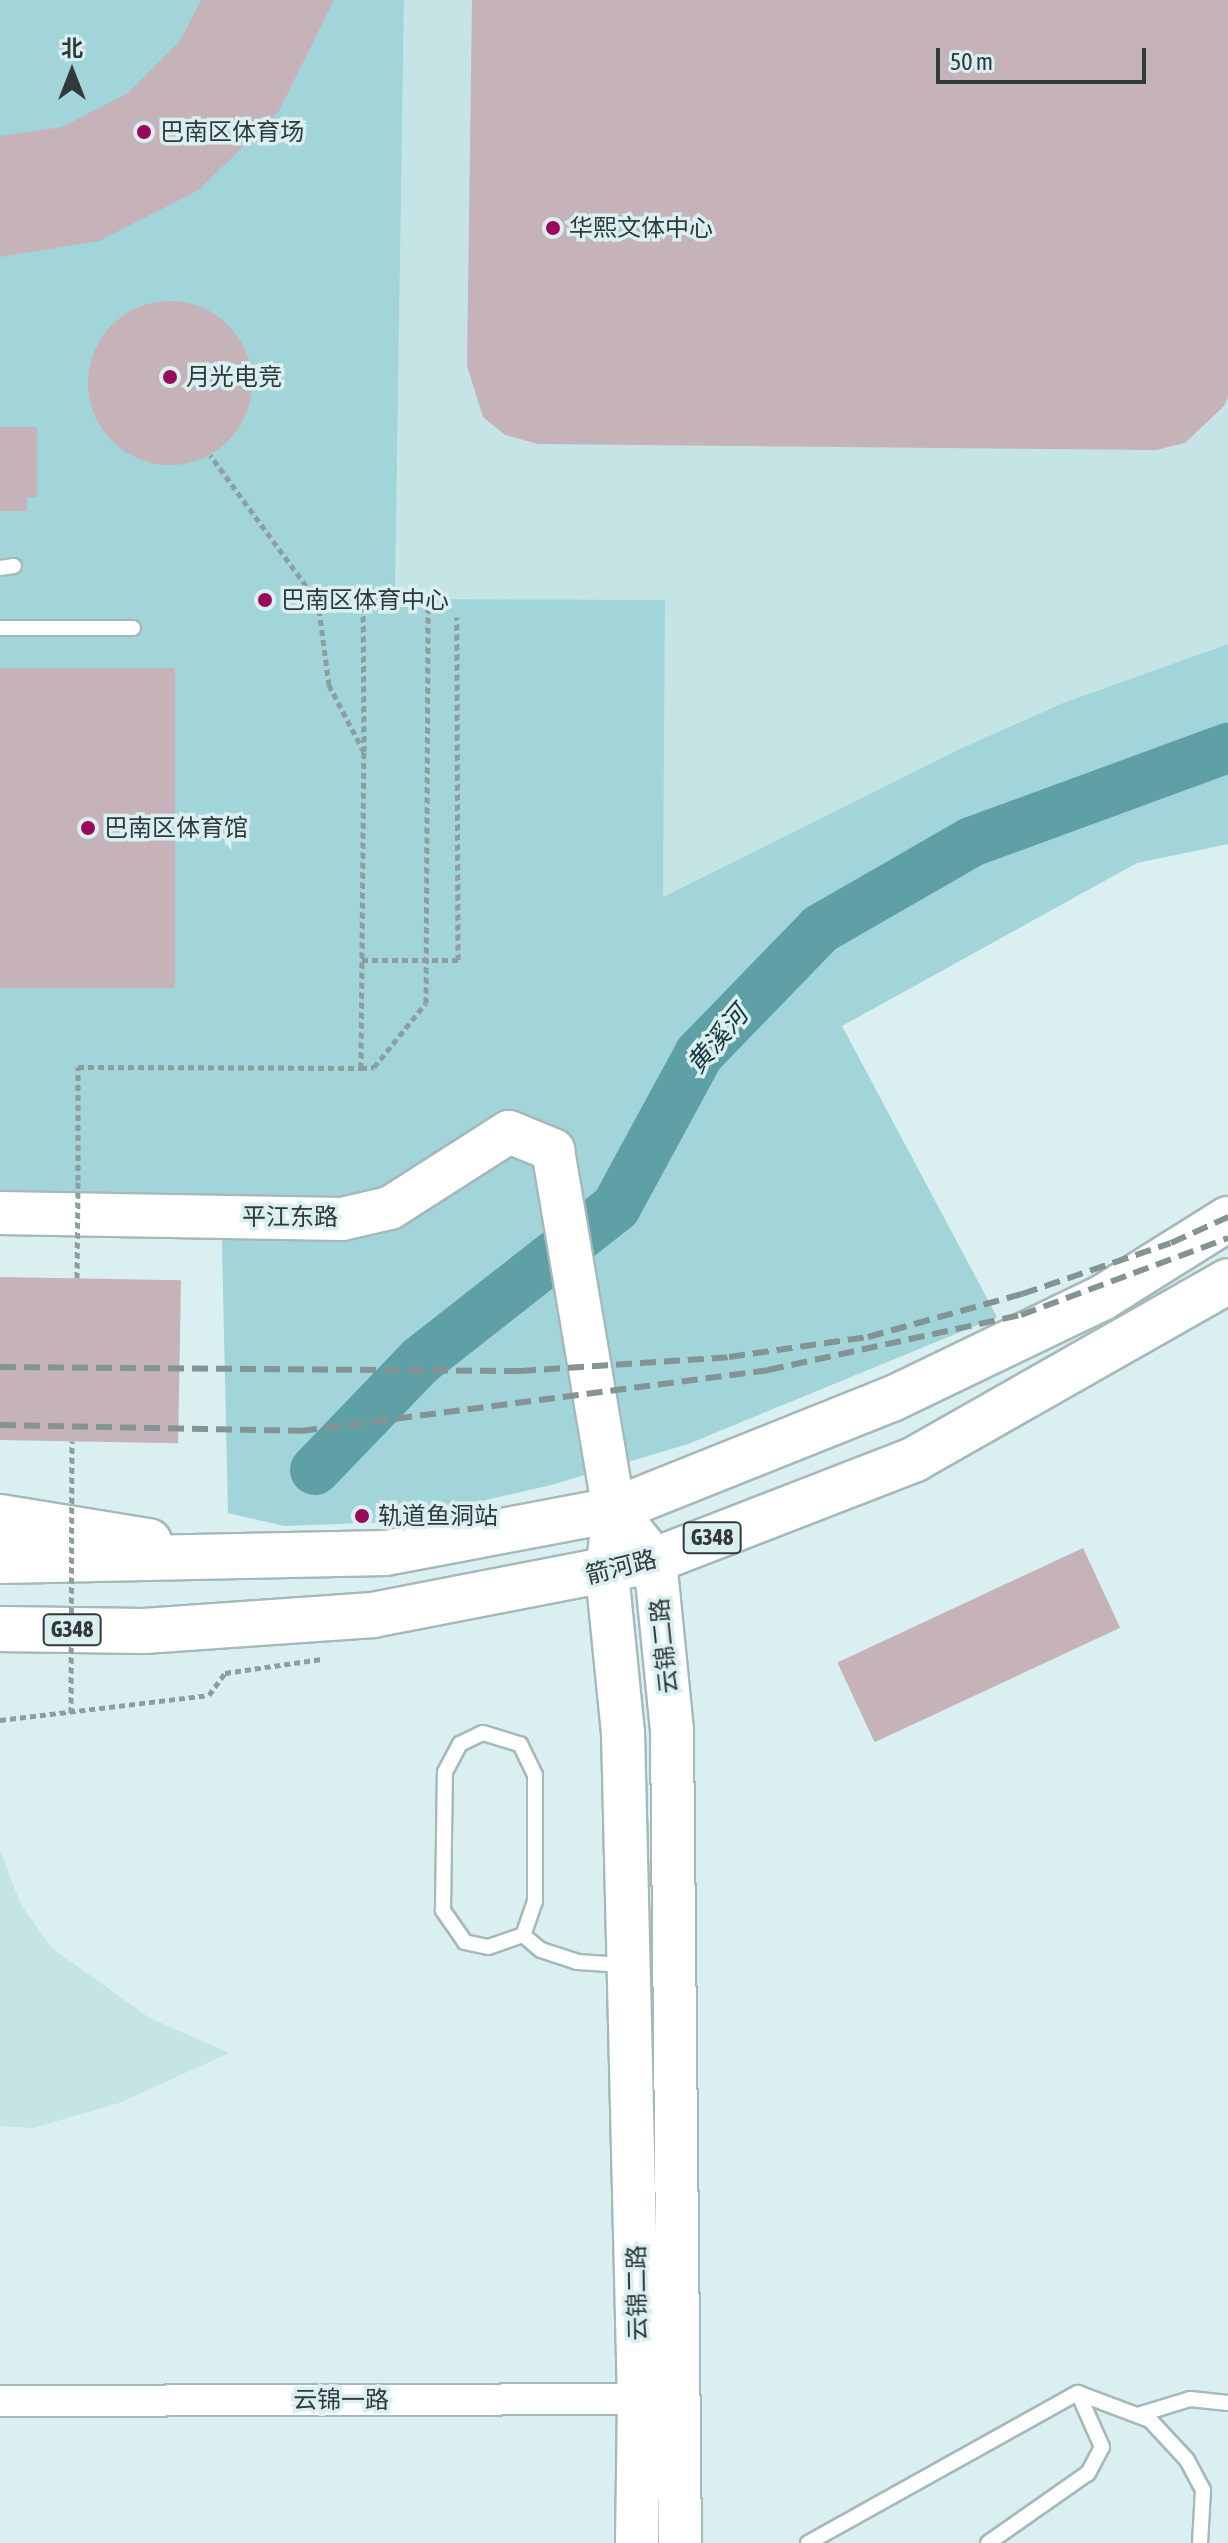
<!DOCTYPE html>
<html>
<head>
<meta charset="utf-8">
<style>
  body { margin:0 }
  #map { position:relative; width:1228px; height:2543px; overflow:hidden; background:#d9eff0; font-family:"Asap Condensed","Noto Sans SC",sans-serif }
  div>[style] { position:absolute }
  .built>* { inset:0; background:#c5e4e6 }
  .green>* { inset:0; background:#a2d5d9 }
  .river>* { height:50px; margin:-25px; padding:0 25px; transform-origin:25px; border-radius:25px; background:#5ea0a5 }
  .building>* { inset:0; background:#c5b3b9; transform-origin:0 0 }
  .round { border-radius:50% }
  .path>* { height:5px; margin-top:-2.5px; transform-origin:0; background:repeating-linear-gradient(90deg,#8e9e9f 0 6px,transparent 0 10px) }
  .roads { filter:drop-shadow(2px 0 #a5b9bb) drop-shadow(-2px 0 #a5b9bb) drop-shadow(0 2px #a5b9bb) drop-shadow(0 -2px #a5b9bb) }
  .lane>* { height:14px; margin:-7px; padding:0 7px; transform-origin:7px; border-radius:7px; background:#fff }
  .street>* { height:30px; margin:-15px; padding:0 15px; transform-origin:15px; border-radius:15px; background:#fff }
  .secondary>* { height:42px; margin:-21px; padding:0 21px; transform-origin:21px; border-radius:21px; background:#fff }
  .highway>* { height:44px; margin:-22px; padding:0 22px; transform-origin:22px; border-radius:22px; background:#fff }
  .rail>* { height:6px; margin-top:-3px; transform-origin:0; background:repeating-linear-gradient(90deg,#849394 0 16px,transparent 0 24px) }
  .path-bridge>* { height:5px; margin-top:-2.5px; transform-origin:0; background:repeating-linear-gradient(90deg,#8e9e9f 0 6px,transparent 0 10px) }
  .dots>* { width:22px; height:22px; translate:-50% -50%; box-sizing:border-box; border:4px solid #d9eff0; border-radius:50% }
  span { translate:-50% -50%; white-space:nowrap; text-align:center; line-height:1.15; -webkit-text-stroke:7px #d9eff0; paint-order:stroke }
  .shield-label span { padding:2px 6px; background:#d9eff0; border:2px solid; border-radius:6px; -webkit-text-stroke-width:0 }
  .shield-label { font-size:22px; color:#31393a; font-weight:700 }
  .poi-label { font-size:24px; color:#31393a }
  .left { translate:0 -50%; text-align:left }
  .street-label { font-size:24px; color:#31393a }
  .water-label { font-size:26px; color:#153639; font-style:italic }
  .north { position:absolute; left:32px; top:32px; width:80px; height:80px; -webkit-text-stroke:6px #d9eff0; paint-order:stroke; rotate:0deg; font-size:22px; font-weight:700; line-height:32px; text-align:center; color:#31393a }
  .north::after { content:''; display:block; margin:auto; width:28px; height:36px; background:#31393a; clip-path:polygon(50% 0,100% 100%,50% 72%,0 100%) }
  .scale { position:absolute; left:936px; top:48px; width:210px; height:36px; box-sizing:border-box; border:4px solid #31393a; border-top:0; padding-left:10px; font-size:24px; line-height:28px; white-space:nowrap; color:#31393a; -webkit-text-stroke:6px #d9eff0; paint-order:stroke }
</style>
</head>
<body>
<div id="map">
  <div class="built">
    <div style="clip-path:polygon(404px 0,1228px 0,1228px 644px,1063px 703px,960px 749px,662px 898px,665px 601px,395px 600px)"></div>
    <div style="clip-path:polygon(0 1850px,21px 1905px,52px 1948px,148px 2017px,229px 2053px,119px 2103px,33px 2128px,0 2126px)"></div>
  </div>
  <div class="green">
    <div style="clip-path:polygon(0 0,404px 0,395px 599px,665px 600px,663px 897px,960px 749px,1063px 703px,1228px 644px,1228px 844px,1137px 863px,842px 1026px,997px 1317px,688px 1444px,551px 1485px,390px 1522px,284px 1526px,228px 1513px,221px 1199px,0 1194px)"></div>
  </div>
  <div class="river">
    <div style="left:315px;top:1470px;width:153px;rotate:-46.1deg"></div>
    <div style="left:421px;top:1360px;width:248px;rotate:-38.1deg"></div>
    <div style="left:616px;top:1207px;width:174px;rotate:-61.5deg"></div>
    <div style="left:699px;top:1054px;width:174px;rotate:-45.9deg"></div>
    <div style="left:820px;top:929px;width:174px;rotate:-29.9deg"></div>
    <div style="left:971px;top:842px;width:274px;rotate:-20.1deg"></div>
  </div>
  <div class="building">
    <div style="clip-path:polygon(201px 0,334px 0,279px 111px,199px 190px,99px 241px,0 257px,0 136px,62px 127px,128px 93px,180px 41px)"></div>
    <div style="clip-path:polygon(472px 0,1228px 0,1228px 397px,1224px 406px,1185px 443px,1156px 450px,538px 444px,505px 435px,483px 417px,467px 366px)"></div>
    <div class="round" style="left:88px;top:301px;width:164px;height:164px"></div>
    <div style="clip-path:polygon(0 427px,37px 427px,37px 497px,27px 497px,27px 511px,0 511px)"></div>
    <div style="left:0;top:668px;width:175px;height:320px"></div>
    <div style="left:0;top:1277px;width:181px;height:163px;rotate:1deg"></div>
    <div style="left:1083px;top:1548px;width:88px;height:271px;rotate:65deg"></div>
  </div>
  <div class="path">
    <div style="left:362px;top:960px;width:96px"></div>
    <div style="left:458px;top:960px;width:343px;rotate:-90.2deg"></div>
    <div style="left:361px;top:1068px;width:13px;rotate:-4deg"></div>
    <div style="left:374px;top:1067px;width:82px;rotate:-50.9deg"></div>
    <div style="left:426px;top:1003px;width:408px;rotate:-89.7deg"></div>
    <div style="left:428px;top:595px;width:65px;rotate:179.1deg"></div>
    <div style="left:363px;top:596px;width:155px;rotate:89.6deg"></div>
    <div style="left:78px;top:1180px;width:113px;rotate:-90deg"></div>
    <div style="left:78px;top:1067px;width:283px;rotate:0.2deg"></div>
    <div style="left:361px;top:1068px;width:316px;rotate:-89.5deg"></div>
    <div style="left:364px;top:752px;width:76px;rotate:-117.6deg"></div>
    <div style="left:329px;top:685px;width:84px;rotate:-97.5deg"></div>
    <div style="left:318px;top:602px;width:182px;rotate:-126.3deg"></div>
    <div style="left:0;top:1720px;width:210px;rotate:-6.8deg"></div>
    <div style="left:209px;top:1695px;width:27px;rotate:-54deg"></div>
    <div style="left:225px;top:1673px;width:98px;rotate:-8.2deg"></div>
  </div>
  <div class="roads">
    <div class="lane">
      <div style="left:0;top:568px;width:14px;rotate:-8deg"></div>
      <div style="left:0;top:628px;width:133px"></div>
      <div style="left:523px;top:1935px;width:37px;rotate:161deg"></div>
      <div style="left:488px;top:1947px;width:24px;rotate:-168deg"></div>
      <div style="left:465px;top:1942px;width:39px;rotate:-125deg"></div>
      <div style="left:443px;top:1910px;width:138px;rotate:-89.2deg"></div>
      <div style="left:445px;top:1772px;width:32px;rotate:-62deg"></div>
      <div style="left:460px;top:1744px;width:25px;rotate:-26deg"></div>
      <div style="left:483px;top:1733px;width:39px;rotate:17deg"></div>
      <div style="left:520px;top:1744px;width:34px;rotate:64deg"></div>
      <div style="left:535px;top:1775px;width:126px;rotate:90deg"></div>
      <div style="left:535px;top:1901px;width:36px;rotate:109deg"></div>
      <div style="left:523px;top:1935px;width:23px;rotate:40deg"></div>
      <div style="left:541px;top:1950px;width:38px;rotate:18deg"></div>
      <div style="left:577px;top:1962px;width:47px;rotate:3.7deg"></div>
      <div style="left:1078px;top:2393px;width:77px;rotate:20.6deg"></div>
      <div style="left:1150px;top:2420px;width:54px;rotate:47.2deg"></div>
      <div style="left:1187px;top:2460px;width:34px;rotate:62deg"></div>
      <div style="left:1203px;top:2490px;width:53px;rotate:93.2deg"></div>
      <div style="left:1138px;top:2415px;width:54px;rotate:-17.1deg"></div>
      <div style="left:1190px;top:2399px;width:38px;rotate:6deg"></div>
      <div style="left:808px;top:2543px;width:309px;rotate:-29.1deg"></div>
      <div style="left:1078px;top:2393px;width:59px;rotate:66deg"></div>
      <div style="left:1102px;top:2447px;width:30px;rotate:118deg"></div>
      <div style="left:1088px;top:2473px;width:122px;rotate:145deg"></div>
    </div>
    <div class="street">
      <div style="left:0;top:2401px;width:656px;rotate:-0.17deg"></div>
    </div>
    <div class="secondary">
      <div style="left:0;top:1213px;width:342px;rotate:1deg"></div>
      <div style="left:342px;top:1219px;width:49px;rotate:-12.9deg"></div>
      <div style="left:390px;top:1208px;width:141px;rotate:-32.6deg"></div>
      <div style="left:509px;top:1132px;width:48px;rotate:22.2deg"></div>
      <div style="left:553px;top:1150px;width:365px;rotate:80.4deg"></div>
      <div style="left:614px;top:1510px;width:63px;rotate:96.3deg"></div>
      <div style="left:607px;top:1573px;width:160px;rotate:84.3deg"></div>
      <div style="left:623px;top:1732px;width:668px;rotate:88.63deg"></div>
      <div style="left:639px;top:2400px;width:143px;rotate:90.8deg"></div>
      <div style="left:633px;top:1533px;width:35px;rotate:51deg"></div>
      <div style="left:655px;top:1560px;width:171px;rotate:84.3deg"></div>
      <div style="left:672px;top:1730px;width:813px;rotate:89.44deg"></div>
    </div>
    <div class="highway">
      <div style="left:0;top:1517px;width:151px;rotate:9.2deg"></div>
      <div style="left:0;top:1561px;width:386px;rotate:-1.2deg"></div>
      <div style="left:386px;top:1553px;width:232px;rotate:-10.7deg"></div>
      <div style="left:614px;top:1510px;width:299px;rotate:-21.8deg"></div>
      <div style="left:892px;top:1399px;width:233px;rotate:-25.7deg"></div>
      <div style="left:1102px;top:1298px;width:149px;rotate:-32.1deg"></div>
      <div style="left:0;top:1629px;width:144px;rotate:0.8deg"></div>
      <div style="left:144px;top:1631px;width:230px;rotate:-4deg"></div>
      <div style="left:373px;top:1615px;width:287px;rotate:-11deg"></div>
      <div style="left:655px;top:1560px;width:279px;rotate:-21.2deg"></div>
      <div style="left:915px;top:1459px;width:360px;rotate:-29.6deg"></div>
    </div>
  </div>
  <div class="rail">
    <div style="left:0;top:1367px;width:520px;rotate:0.44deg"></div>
    <div style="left:520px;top:1371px;width:209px;rotate:-3.8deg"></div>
    <div style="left:729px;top:1357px;width:140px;rotate:-8.2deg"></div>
    <div style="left:868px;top:1337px;width:160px;rotate:-15.6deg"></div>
    <div style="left:1022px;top:1294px;width:157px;rotate:-18.9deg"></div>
    <div style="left:1171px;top:1243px;width:63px;rotate:-24.5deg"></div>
    <div style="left:0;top:1425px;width:301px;rotate:1.1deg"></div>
    <div style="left:301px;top:1431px;width:471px;rotate:-7.4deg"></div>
    <div style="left:768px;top:1370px;width:259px;rotate:-12.3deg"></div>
    <div style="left:1021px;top:1315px;width:221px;rotate:-20.4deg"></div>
  </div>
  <div class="path-bridge">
    <div style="left:77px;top:1278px;width:97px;rotate:-89.4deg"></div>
    <div style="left:71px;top:1713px;width:272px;rotate:-89.8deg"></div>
  </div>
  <div class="dots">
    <div style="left:144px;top:132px;background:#9a0a5b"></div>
    <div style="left:553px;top:228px;background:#9a0a5b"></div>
    <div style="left:170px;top:377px;background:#9a0a5b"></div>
    <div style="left:265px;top:600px;background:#9a0a5b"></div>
    <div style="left:88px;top:828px;background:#9a0a5b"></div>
    <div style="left:362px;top:1516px;background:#9a0a5b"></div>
  </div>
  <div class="shield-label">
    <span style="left:712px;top:1538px">G348</span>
    <span style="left:72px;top:1630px">G348</span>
  </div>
  <div class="poi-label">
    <span class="left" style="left:160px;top:132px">巴南区体育场</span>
    <span class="left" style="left:569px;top:228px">华熙文体中心</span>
    <span class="left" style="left:186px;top:377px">月光电竞</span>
    <span class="left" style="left:281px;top:600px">巴南区体育中心</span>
    <span class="left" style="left:104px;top:828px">巴南区体育馆</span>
    <span class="left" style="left:378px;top:1516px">轨道鱼洞站</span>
  </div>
  <div class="street-label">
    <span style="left:290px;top:1217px">平江东路</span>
    <span style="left:621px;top:1567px;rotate:-14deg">箭河路</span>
    <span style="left:664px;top:1646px;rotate:-96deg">云锦二路</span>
    <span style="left:637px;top:2293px;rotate:-91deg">云锦二路</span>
    <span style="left:341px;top:2400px">云锦一路</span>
  </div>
  <div class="water-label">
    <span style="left:718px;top:1040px;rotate:-50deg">黄溪河</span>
  </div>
  <div class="north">北</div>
  <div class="scale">50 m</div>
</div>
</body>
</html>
